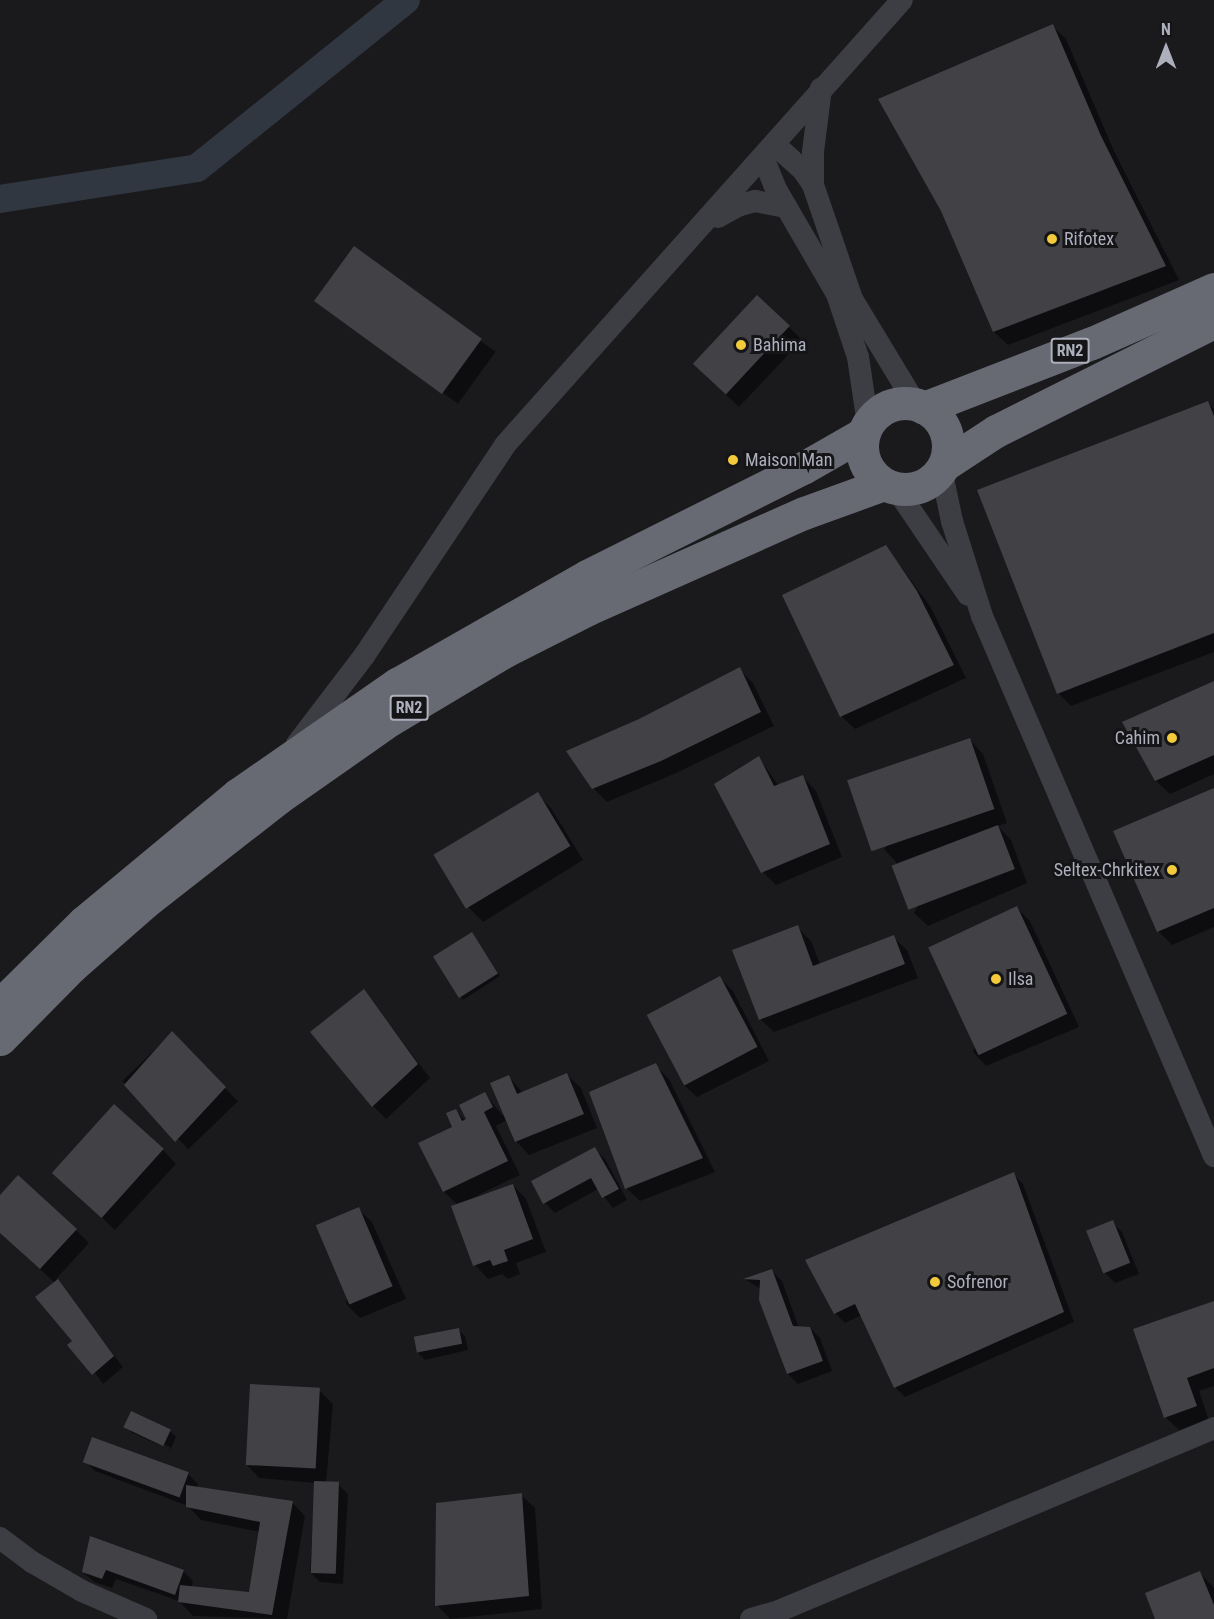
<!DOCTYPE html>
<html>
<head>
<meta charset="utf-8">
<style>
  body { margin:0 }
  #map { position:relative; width:1214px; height:1619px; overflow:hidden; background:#1a1a1d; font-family:"Roboto Condensed",sans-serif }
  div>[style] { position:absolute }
  .shadow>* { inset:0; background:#0007; transform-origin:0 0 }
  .river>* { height:28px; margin:-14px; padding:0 14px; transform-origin:14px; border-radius:14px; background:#303741 }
  .building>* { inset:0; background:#424246; transform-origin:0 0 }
  .minor>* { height:22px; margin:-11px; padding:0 11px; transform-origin:11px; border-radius:11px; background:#3d3d44 }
  .highway>* { height:33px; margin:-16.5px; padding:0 16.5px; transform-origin:16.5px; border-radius:16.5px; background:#676973 }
  .highway>.ring { margin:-16.5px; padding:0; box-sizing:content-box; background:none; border:33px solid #676973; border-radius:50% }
  .dots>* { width:16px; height:16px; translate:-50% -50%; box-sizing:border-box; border:3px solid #151518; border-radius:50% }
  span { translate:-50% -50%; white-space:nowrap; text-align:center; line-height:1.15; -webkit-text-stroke:6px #151518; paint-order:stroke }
  .shield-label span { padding:2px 4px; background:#151518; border:2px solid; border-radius:4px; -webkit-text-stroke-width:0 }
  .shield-label { font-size:16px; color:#adb0bc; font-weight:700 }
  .poi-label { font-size:18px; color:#adb0bc }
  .left { translate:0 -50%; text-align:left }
  .right { translate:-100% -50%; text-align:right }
  .north { position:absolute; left:1136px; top:18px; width:60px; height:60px; -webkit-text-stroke:4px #151518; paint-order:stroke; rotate:0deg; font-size:16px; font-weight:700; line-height:24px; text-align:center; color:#adb0bc }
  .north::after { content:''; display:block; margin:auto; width:21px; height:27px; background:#adb0bc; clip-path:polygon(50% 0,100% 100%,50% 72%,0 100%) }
</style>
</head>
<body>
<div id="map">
  <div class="shadow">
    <div style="clip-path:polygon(1052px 26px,1066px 39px,1114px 151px,1179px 280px,1008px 345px,994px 332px,942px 210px)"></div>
    <div style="left:354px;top:249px;width:175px;height:64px;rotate:36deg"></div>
    <div style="clip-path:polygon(789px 327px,802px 340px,739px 407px,707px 377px)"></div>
    <div style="clip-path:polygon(1208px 403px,1214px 409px,1214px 652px,1071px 706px,1058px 693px)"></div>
    <div style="clip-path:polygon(886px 547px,930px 606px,966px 678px,855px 729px,841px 716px)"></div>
    <div style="clip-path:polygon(739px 669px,753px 683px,774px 726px,674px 774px,607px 802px,593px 788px,640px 721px)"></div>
    <div style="clip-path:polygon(1214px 683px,1214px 774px,1170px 794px,1156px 781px,1124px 723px)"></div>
    <div style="clip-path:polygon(970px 740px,983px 754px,1007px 823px,998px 826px,1011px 840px,1027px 883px,928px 926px,914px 913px,952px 843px,897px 863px,884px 849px)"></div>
    <div style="clip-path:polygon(759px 758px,779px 786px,803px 777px,816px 791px,842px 857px,776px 885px,763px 872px)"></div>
    <div style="clip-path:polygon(1214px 789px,1214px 927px,1172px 945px,1158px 931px,1115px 832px)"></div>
    <div style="clip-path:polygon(537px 794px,551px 808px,583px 860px,483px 922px,469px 908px,437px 856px)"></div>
    <div style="clip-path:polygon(1017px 908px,1030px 921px,1079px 1027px,986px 1066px,973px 1052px)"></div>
    <div style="clip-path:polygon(797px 927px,811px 941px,820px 964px,893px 937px,907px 950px,918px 978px,774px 1032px,760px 1019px)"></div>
    <div style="clip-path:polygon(474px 936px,500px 976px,463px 1000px,461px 997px)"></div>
    <div style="clip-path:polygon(720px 978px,733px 991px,769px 1061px,697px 1097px,683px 1084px)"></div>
    <div style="clip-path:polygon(364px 991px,430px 1078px,386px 1119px,373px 1106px)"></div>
    <div style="left:172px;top:1033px;width:95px;height:69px;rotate:46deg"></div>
    <div style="clip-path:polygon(655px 1065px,669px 1079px,715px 1172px,640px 1201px,626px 1188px)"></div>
    <div style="clip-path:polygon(567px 1075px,581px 1088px,597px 1128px,529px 1155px,516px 1141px,507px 1120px,496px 1126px,520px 1175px,474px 1197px,513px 1185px,526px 1199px,546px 1252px,516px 1263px,520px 1274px,508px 1279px,502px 1274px,488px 1279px,475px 1265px,458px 1205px,444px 1192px,455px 1111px,466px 1121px,485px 1094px,503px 1116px,509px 1077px,523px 1093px)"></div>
    <div style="clip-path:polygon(595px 1149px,605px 1159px,627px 1200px,613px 1208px,598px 1189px,555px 1213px,545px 1203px)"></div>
    <div style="clip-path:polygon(163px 1150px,176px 1164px,115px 1230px,67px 1185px)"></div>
    <div style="clip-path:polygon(1013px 1174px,1023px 1184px,1074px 1322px,905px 1397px,895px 1387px,862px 1315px,845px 1323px,835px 1313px)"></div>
    <div style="clip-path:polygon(0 1197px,76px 1230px,89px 1243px,56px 1279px,123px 1367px,103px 1384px,74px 1342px,55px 1283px,0 1232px)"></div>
    <div style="clip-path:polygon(358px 1209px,372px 1222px,406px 1299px,360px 1318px,346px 1304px)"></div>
    <div style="clip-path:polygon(1112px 1222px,1122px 1232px,1139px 1274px,1115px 1283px,1105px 1273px)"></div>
    <div style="clip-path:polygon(772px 1271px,782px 1281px,799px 1328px,810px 1328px,820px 1338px,832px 1371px,798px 1384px,788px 1374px,761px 1289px,746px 1280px)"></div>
    <div style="clip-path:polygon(1214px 1302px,1214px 1386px,1199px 1391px,1209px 1420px,1179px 1430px,1165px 1417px)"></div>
    <div style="clip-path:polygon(458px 1330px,465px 1336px,468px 1350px,425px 1360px,418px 1353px)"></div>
    <div style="clip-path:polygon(319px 1390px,333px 1404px,326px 1483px,338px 1484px,348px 1494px,343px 1584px,320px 1582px,310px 1572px,315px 1483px,259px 1478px,246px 1464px)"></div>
    <div style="clip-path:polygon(evenodd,125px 1427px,170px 1431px,176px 1437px,170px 1451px,125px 1427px,131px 1429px,171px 1448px,169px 1450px,131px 1432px,131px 1429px)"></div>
    <div style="clip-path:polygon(85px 1461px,188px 1474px,198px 1484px,197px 1488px,292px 1502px,305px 1516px,287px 1619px,193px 1616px,179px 1601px,116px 1579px,112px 1588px,94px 1582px,83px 1572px,91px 1538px,183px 1571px,193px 1581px,191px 1588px,250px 1594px,260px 1532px,201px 1520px,188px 1506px,95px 1471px)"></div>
    <div style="clip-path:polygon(521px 1495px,535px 1508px,542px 1609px,450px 1619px,437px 1605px)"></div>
    <div style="clip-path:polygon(1200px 1573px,1214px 1588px,1214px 1619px,1157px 1619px)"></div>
  </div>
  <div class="river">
    <div style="left:0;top:199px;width:199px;rotate:-8.9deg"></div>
    <div style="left:197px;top:168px;width:268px;rotate:-38.8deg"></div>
  </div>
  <div class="building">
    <div style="clip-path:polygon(1053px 24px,1101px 136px,1166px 266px,993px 332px,941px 211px,878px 99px)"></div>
    <div style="left:354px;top:246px;width:158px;height:68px;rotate:36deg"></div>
    <div style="left:757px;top:295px;width:45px;height:94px;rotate:43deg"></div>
    <div style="clip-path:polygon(1208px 401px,1214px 416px,1214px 633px,1057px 694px,977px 490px)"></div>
    <div style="clip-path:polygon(886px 545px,917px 591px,954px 665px,840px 717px,782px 595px)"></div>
    <div style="clip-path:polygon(740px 667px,761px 712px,661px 761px,592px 789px,566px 751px,639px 719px)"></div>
    <div style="clip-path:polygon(1214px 681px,1214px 755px,1155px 781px,1122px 722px)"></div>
    <div style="left:970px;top:738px;width:75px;height:130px;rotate:71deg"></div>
    <div style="clip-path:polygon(759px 756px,774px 786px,803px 775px,830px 844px,761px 873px,714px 784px)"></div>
    <div style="clip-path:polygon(1214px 788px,1214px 908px,1157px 932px,1113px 831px)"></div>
    <div style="left:538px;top:792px;width:63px;height:122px;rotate:59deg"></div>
    <div style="left:998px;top:825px;width:47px;height:114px;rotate:69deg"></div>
    <div style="left:1017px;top:906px;width:119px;height:98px;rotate:65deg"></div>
    <div style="clip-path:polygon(798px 925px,813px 966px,894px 935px,905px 964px,759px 1020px,732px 950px)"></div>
    <div style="left:472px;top:932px;width:49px;height:46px;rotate:58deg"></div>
    <div style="left:720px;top:976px;width:80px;height:83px;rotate:62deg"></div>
    <div style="clip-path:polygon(364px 989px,418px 1064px,372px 1107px,310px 1032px)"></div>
    <div style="clip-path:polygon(172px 1031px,226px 1087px,175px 1142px,124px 1085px)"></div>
    <div style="clip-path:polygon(656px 1063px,703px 1158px,625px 1189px,589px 1092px)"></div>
    <div style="clip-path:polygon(567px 1073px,584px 1114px,515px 1142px,490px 1083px,509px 1075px,517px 1094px)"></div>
    <div style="clip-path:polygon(485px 1092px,493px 1107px,484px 1112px,508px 1161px,443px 1192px,418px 1143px,452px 1127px,446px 1113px,456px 1109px,462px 1121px,466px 1119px,459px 1105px)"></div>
    <div style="left:114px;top:1104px;width:67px;height:93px;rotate:42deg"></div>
    <div style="clip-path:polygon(595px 1147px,619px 1189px,602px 1198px,591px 1178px,543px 1204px,531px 1181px)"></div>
    <div style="clip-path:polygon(1014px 1172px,1064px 1312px,894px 1388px,855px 1304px,834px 1314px,805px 1260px)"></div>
    <div style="clip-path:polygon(18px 1175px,77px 1229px,40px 1269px,0 1233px,0 1195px)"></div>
    <div style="clip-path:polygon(513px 1184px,533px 1239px,504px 1250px,508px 1261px,493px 1266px,490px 1260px,473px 1266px,451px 1206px)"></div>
    <div style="left:359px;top:1207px;width:86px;height:47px;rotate:67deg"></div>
    <div style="left:1113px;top:1220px;width:46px;height:29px;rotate:68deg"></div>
    <div style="clip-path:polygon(772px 1269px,793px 1326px,810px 1327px,823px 1361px,787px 1374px,759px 1300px,760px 1280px,743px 1279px)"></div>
    <div style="clip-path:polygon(58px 1279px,114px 1356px,92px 1375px,67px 1345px,72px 1341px,35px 1297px)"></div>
    <div style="clip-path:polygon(1214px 1301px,1214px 1368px,1187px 1378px,1197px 1406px,1164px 1418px,1133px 1329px)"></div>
    <div style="left:459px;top:1328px;width:16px;height:46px;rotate:79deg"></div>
    <div style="left:250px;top:1384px;width:70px;height:81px;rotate:3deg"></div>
    <div style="left:131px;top:1411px;width:44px;height:18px;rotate:25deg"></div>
    <div style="left:92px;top:1437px;width:103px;height:27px;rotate:20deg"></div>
    <div style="left:314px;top:1481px;width:25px;height:92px;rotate:2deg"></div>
    <div style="clip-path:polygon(186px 1485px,293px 1501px,272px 1615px,178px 1602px,180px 1585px,249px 1592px,260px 1522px,186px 1507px)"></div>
    <div style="clip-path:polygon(522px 1493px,529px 1596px,435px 1606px,436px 1503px)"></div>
    <div style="clip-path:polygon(90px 1536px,184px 1570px,175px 1595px,106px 1570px,102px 1579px,82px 1572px)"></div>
    <div style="clip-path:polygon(1200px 1571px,1214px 1605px,1214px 1619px,1155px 1619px,1145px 1593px)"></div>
  </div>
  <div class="minor">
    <div style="left:774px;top:144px;width:39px;rotate:42deg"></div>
    <div style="left:803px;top:170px;width:18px;rotate:56deg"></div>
    <div style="left:813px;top:185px;width:120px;rotate:71.1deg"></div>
    <div style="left:852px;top:299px;width:122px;rotate:58.8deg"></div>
    <div style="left:763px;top:157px;width:37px;rotate:68deg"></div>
    <div style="left:777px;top:191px;width:119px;rotate:59.8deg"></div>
    <div style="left:837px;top:294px;width:66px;rotate:71.6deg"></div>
    <div style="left:858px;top:357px;width:68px;rotate:81.5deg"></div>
    <div style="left:813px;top:185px;width:33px;rotate:-90deg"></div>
    <div style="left:813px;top:152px;width:64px;rotate:-82.9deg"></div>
    <div style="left:718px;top:217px;width:25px;rotate:-29deg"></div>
    <div style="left:740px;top:205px;width:16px;rotate:-15deg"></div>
    <div style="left:755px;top:201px;width:32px;rotate:11deg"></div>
    <div style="left:941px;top:469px;width:53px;rotate:78.1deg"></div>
    <div style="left:952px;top:521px;width:100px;rotate:72.5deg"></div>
    <div style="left:982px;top:616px;width:588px;rotate:66.75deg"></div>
    <div style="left:895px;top:487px;width:130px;rotate:55.9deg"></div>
    <div style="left:297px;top:744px;width:111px;rotate:-52.7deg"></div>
    <div style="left:364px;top:656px;width:254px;rotate:-56.2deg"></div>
    <div style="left:505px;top:445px;width:596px;rotate:-48.26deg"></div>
    <div style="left:0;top:1538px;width:40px;rotate:37deg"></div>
    <div style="left:32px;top:1562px;width:58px;rotate:30.1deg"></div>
    <div style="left:82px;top:1591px;width:70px;rotate:23.6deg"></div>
    <div style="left:751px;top:1619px;width:29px;rotate:-16deg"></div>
    <div style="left:779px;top:1611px;width:472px;rotate:-22.8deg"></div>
  </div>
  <div class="highway">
    <div class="ring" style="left:862px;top:403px;width:53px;height:53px"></div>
    <div style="left:924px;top:408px;width:180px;rotate:-21.2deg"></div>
    <div style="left:1092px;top:343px;width:133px;rotate:-23.9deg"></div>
    <div style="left:944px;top:465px;width:62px;rotate:-33.2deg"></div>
    <div style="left:996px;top:431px;width:244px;rotate:-26.6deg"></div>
    <div style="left:0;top:1005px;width:118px;rotate:-44.7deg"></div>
    <div style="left:84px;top:922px;width:199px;rotate:-39.7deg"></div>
    <div style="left:237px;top:795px;width:195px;rotate:-34.8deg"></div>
    <div style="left:397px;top:684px;width:219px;rotate:-29.6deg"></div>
    <div style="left:587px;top:576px;width:241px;rotate:-26.6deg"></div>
    <div style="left:803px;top:468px;width:70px;rotate:-29.8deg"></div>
    <div style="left:0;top:1039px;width:103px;rotate:-45.4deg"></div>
    <div style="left:72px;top:966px;width:97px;rotate:-41.2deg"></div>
    <div style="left:145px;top:902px;width:169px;rotate:-38deg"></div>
    <div style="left:278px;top:798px;width:138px;rotate:-35deg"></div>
    <div style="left:391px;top:719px;width:133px;rotate:-30.8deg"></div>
    <div style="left:505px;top:651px;width:93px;rotate:-26.8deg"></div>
    <div style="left:588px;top:609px;width:236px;rotate:-24deg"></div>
    <div style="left:804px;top:513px;width:85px;rotate:-19.9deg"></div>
  </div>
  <div class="dots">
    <div style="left:1052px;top:239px;background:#f2ca3c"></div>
    <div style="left:741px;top:345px;background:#f2ca3c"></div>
    <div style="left:733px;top:460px;background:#f2ca3c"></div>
    <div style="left:1172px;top:738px;background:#f2ca3c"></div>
    <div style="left:1172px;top:870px;background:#f2ca3c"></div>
    <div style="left:996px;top:979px;background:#f2ca3c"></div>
    <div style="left:935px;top:1282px;background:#f2ca3c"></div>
  </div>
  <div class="shield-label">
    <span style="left:1070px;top:351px">RN2</span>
    <span style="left:409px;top:708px">RN2</span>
  </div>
  <div class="poi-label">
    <span class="left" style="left:1064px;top:239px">Rifotex</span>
    <span class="left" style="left:753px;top:345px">Bahima</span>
    <span class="left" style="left:745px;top:460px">Maison Man</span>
    <span class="right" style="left:1160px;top:738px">Cahim</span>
    <span class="right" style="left:1160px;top:870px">Seltex-Chrkitex</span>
    <span class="left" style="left:1008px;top:979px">Ilsa</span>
    <span class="left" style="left:947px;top:1282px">Sofrenor</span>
  </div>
  <div class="north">N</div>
</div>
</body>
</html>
